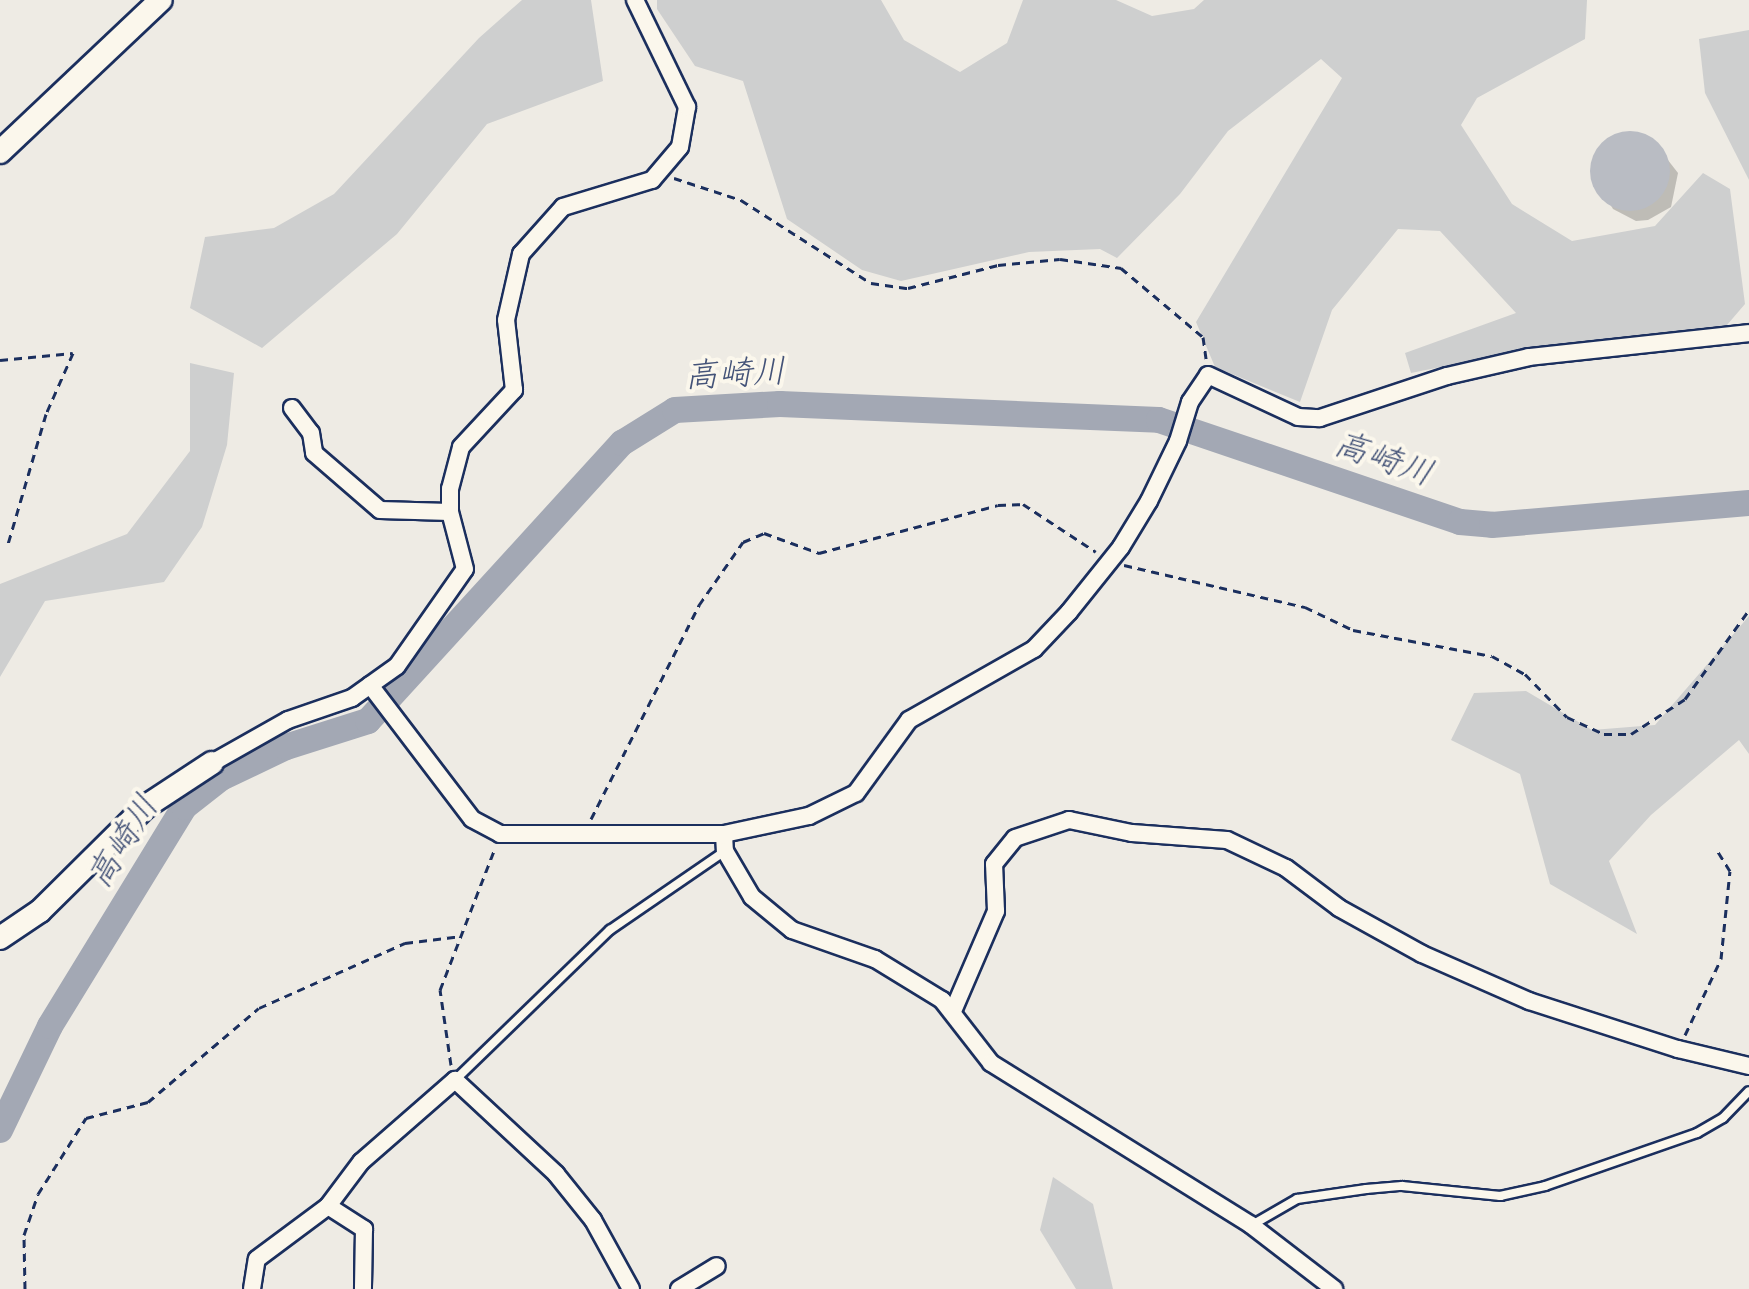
<!DOCTYPE html>
<html>
<head>
<meta charset="utf-8">
<style>
  body { margin:0 }
  #map { position:relative; width:1749px; height:1289px; overflow:hidden; background:#eeebe4; font-family:Caveat,"Klee One",sans-serif }
  div>[style] { position:absolute }
  .green>* { inset:0; background:#cecfcf }
  .shadow>* { inset:0; background:#0003 }
  .river>* { height:26px; margin:-13px; padding:0 13px; transform-origin:13px; border-radius:13px; background:#a3a8b4 }
  .building>* { inset:0; background:#b9bcc3 }
  .round { border-radius:50% }
  .path>* { height:3px; margin-top:-1.5px; transform-origin:0; background:repeating-linear-gradient(90deg,#1b2f5e 0 8px,transparent 0 14px) }
  .roads { filter:drop-shadow(2px 0 #1b2f5e) drop-shadow(-2px 0 #1b2f5e) drop-shadow(0 2px #1b2f5e) drop-shadow(0 -2px #1b2f5e) }
  .lane>* { height:8px; margin:-4px; padding:0 4px; transform-origin:4px; border-radius:4px; background:#fbf7ec }
  .street>* { height:16px; margin:-8px; padding:0 8px; transform-origin:8px; border-radius:8px; background:#fbf7ec }
  .secondary>* { height:22px; margin:-11px; padding:0 11px; transform-origin:11px; border-radius:11px; background:#fbf7ec }
  span { translate:-50% -50%; white-space:nowrap; text-align:center; line-height:1.15; -webkit-text-stroke:8px #fbf7ec; paint-order:stroke }
  .water-label { font-size:34px; color:#445378; font-style:italic }
</style>
</head>
<body>
<div id="map">
  <div class="green">
    <div style="clip-path:polygon(522px 0,591px 0,603px 81px,487px 124px,397px 234px,262px 348px,190px 308px,205px 237px,274px 228px,334px 194px,479px 38px)"></div>
    <div style="clip-path:polygon(657px 0,881px 0,904px 40px,960px 72px,1007px 43px,1023px 0,1116px 0,1152px 16px,1194px 9px,1204px 0,1587px 0,1585px 39px,1477px 98px,1461px 125px,1512px 204px,1572px 241px,1655px 226px,1703px 173px,1730px 189px,1745px 304px,1727px 325px,1545px 346px,1411px 373px,1405px 353px,1516px 313px,1440px 231px,1398px 229px,1332px 310px,1300px 402px,1215px 367px,1196px 322px,1342px 78px,1321px 59px,1228px 131px,1180px 194px,1117px 258px,1100px 249px,1029px 252px,901px 281px,862px 270px,787px 219px,743px 81px,695px 66px,657px 9px)"></div>
    <div style="clip-path:polygon(1749px 30px,1749px 180px,1705px 93px,1699px 39px)"></div>
    <div style="clip-path:polygon(190px 363px,234px 373px,227px 445px,202px 527px,164px 582px,45px 601px,0 677px,0 584px,127px 534px,190px 451px)"></div>
    <div style="clip-path:polygon(1749px 616px,1749px 754px,1739px 740px,1651px 815px,1609px 861px,1637px 934px,1550px 884px,1520px 774px,1451px 740px,1474px 693px,1526px 691px,1592px 730px,1655px 725px)"></div>
    <div style="clip-path:polygon(1053px 1177px,1093px 1204px,1113px 1289px,1076px 1289px,1040px 1230px)"></div>
  </div>
  <div class="shadow">
    <div style="clip-path:polygon(1630px 133px,1653px 141px,1678px 173px,1671px 207px,1648px 220px,1636px 221px,1613px 209px,1592px 173px,1599px 149px)"></div>
  </div>
  <div class="river">
    <div style="left:0;top:1130px;width:115px;rotate:-64.3deg"></div>
    <div style="left:50px;top:1026px;width:257px;rotate:-58.5deg"></div>
    <div style="left:184px;top:807px;width:47px;rotate:-38.1deg"></div>
    <div style="left:221px;top:778px;width:72px;rotate:-25.5deg"></div>
    <div style="left:286px;top:747px;width:86px;rotate:-17.6deg"></div>
    <div style="left:368px;top:721px;width:377px;rotate:-47.6deg"></div>
    <div style="left:622px;top:443px;width:62px;rotate:-31.9deg"></div>
    <div style="left:675px;top:410px;width:105px;rotate:-3.3deg"></div>
    <div style="left:780px;top:404px;width:379px;rotate:2.4deg"></div>
    <div style="left:1159px;top:420px;width:318px;rotate:18.7deg"></div>
    <div style="left:1460px;top:522px;width:32px;rotate:5deg"></div>
    <div style="left:1492px;top:525px;width:258px;rotate:-4.9deg"></div>
  </div>
  <div class="building">
    <div class="round" style="left:1590px;top:131px;width:80px;height:80px"></div>
  </div>
  <div class="path">
    <div style="left:674px;top:178px;width:71px;rotate:18.2deg"></div>
    <div style="left:741px;top:200px;width:154px;rotate:32.6deg"></div>
    <div style="left:871px;top:283px;width:37px;rotate:8deg"></div>
    <div style="left:908px;top:288px;width:93px;rotate:-14.3deg"></div>
    <div style="left:998px;top:265px;width:62px;rotate:-5.5deg"></div>
    <div style="left:1060px;top:259px;width:62px;rotate:8.4deg"></div>
    <div style="left:1121px;top:268px;width:107px;rotate:40.1deg"></div>
    <div style="left:1203px;top:337px;width:22px;rotate:82deg"></div>
    <div style="left:0;top:360px;width:73px;rotate:-5.5deg"></div>
    <div style="left:73px;top:353px;width:67px;rotate:113.9deg"></div>
    <div style="left:46px;top:414px;width:139px;rotate:106.3deg"></div>
    <div style="left:1124px;top:565px;width:186px;rotate:13.1deg"></div>
    <div style="left:1305px;top:607px;width:53px;rotate:25.6deg"></div>
    <div style="left:1353px;top:630px;width:141px;rotate:10.6deg"></div>
    <div style="left:1492px;top:656px;width:38px;rotate:29deg"></div>
    <div style="left:1525px;top:674px;width:60px;rotate:45.7deg"></div>
    <div style="left:1567px;top:717px;width:41px;rotate:24.7deg"></div>
    <div style="left:1604px;top:734px;width:27px"></div>
    <div style="left:1631px;top:734px;width:64px;rotate:-32.9deg"></div>
    <div style="left:1685px;top:699px;width:110px;rotate:-54.3deg"></div>
    <div style="left:591px;top:819px;width:240px;rotate:-63.2deg"></div>
    <div style="left:699px;top:605px;width:77px;rotate:-55.1deg"></div>
    <div style="left:743px;top:542px;width:23px;rotate:-23deg"></div>
    <div style="left:764px;top:533px;width:59px;rotate:20deg"></div>
    <div style="left:819px;top:553px;width:185px;rotate:-15deg"></div>
    <div style="left:998px;top:505px;width:25px;rotate:-2deg"></div>
    <div style="left:1023px;top:504px;width:87px;rotate:33.3deg"></div>
    <div style="left:1685px;top:1035px;width:84px;rotate:-64.7deg"></div>
    <div style="left:1721px;top:959px;width:88px;rotate:-84.2deg"></div>
    <div style="left:1730px;top:871px;width:25px;rotate:-122deg"></div>
    <div style="left:451px;top:1065px;width:76px;rotate:-98.3deg"></div>
    <div style="left:440px;top:990px;width:152px;rotate:-68.8deg"></div>
    <div style="left:25px;top:1289px;width:54px;rotate:-91.1deg"></div>
    <div style="left:24px;top:1235px;width:43px;rotate:-71.1deg"></div>
    <div style="left:38px;top:1194px;width:90px;rotate:-57.7deg"></div>
    <div style="left:86px;top:1118px;width:64px;rotate:-14.5deg"></div>
    <div style="left:148px;top:1102px;width:145px;rotate:-40.3deg"></div>
    <div style="left:259px;top:1008px;width:160px;rotate:-24deg"></div>
    <div style="left:405px;top:943px;width:57px;rotate:-7deg"></div>
  </div>
  <div class="roads">
    <div class="lane">
      <div style="left:455px;top:1080px;width:216px;rotate:-44.1deg"></div>
      <div style="left:610px;top:930px;width:140px;rotate:-34.5deg"></div>
      <div style="left:1252px;top:1225px;width:52px;rotate:-30deg"></div>
      <div style="left:1297px;top:1199px;width:70px;rotate:-8.2deg"></div>
      <div style="left:1366px;top:1189px;width:36px;rotate:-5deg"></div>
      <div style="left:1402px;top:1186px;width:99px;rotate:5.8deg"></div>
      <div style="left:1500px;top:1196px;width:46px;rotate:-12.5deg"></div>
      <div style="left:1545px;top:1186px;width:161px;rotate:-19.2deg"></div>
      <div style="left:1697px;top:1133px;width:30px;rotate:-30deg"></div>
      <div style="left:1723px;top:1118px;width:37px;rotate:-46deg"></div>
    </div>
    <div class="street">
      <div style="left:292px;top:408px;width:31px;rotate:53deg"></div>
      <div style="left:311px;top:433px;width:20px;rotate:81deg"></div>
      <div style="left:314px;top:453px;width:87px;rotate:40.8deg"></div>
      <div style="left:380px;top:510px;width:70px;rotate:1.6deg"></div>
      <div style="left:370px;top:685px;width:168px;rotate:52.7deg"></div>
      <div style="left:472px;top:819px;width:32px;rotate:28deg"></div>
      <div style="left:500px;top:834px;width:224px"></div>
      <div style="left:724px;top:834px;width:87px;rotate:-12deg"></div>
      <div style="left:809px;top:816px;width:52px;rotate:-26.1deg"></div>
      <div style="left:856px;top:793px;width:90px;rotate:-54deg"></div>
      <div style="left:909px;top:720px;width:144px;rotate:-29.6deg"></div>
      <div style="left:1034px;top:649px;width:51px;rotate:-46.6deg"></div>
      <div style="left:1069px;top:612px;width:83px;rotate:-51.3deg"></div>
      <div style="left:1121px;top:547px;width:54px;rotate:-58.7deg"></div>
      <div style="left:1149px;top:501px;width:67px;rotate:-64.2deg"></div>
      <div style="left:1178px;top:441px;width:41px;rotate:-72.9deg"></div>
      <div style="left:1190px;top:402px;width:32px;rotate:-56deg"></div>
      <div style="left:1208px;top:375px;width:99px;rotate:25deg"></div>
      <div style="left:1298px;top:417px;width:22px;rotate:3deg"></div>
      <div style="left:1320px;top:418px;width:134px;rotate:-18.3deg"></div>
      <div style="left:1447px;top:376px;width:84px;rotate:-13deg"></div>
      <div style="left:1529px;top:357px;width:221px;rotate:-6.2deg"></div>
      <div style="left:212px;top:763px;width:87px;rotate:-29.5deg"></div>
      <div style="left:288px;top:720px;width:68px;rotate:-19deg"></div>
      <div style="left:352px;top:698px;width:55px;rotate:-35.4deg"></div>
      <div style="left:397px;top:666px;width:118px;rotate:-55deg"></div>
      <div style="left:465px;top:569px;width:59px;rotate:-104.7deg"></div>
      <div style="left:450px;top:512px;width:23px;rotate:-90deg"></div>
      <div style="left:450px;top:489px;width:43px;rotate:-75.3deg"></div>
      <div style="left:461px;top:447px;width:78px;rotate:-47.1deg"></div>
      <div style="left:514px;top:390px;width:70px;rotate:-96.5deg"></div>
      <div style="left:506px;top:320px;width:68px;rotate:-77.2deg"></div>
      <div style="left:521px;top:254px;width:63px;rotate:-48.2deg"></div>
      <div style="left:563px;top:207px;width:93px;rotate:-16.9deg"></div>
      <div style="left:652px;top:180px;width:43px;rotate:-49.7deg"></div>
      <div style="left:680px;top:147px;width:41px;rotate:-80.1deg"></div>
      <div style="left:687px;top:107px;width:119px;rotate:-115.9deg"></div>
      <div style="left:724px;top:834px;width:17px;rotate:87deg"></div>
      <div style="left:725px;top:851px;width:53px;rotate:59.6deg"></div>
      <div style="left:752px;top:897px;width:52px;rotate:39.5deg"></div>
      <div style="left:792px;top:930px;width:88px;rotate:19.3deg"></div>
      <div style="left:875px;top:959px;width:79px;rotate:31.5deg"></div>
      <div style="left:942px;top:1000px;width:80px;rotate:52.1deg"></div>
      <div style="left:991px;top:1063px;width:306px;rotate:31.9deg"></div>
      <div style="left:1251px;top:1225px;width:105px;rotate:37.6deg"></div>
      <div style="left:953px;top:1011px;width:109px;rotate:-66.7deg"></div>
      <div style="left:996px;top:911px;width:47px;rotate:-92.4deg"></div>
      <div style="left:994px;top:864px;width:33px;rotate:-51deg"></div>
      <div style="left:1015px;top:838px;width:57px;rotate:-18.4deg"></div>
      <div style="left:1069px;top:820px;width:64px;rotate:11.7deg"></div>
      <div style="left:1132px;top:833px;width:95px;rotate:4.2deg"></div>
      <div style="left:1227px;top:840px;width:65px;rotate:25.4deg"></div>
      <div style="left:1286px;top:868px;width:66px;rotate:37deg"></div>
      <div style="left:1339px;top:908px;width:95px;rotate:29deg"></div>
      <div style="left:1422px;top:954px;width:117px;rotate:23.7deg"></div>
      <div style="left:1529px;top:1001px;width:157px;rotate:17.9deg"></div>
      <div style="left:1678px;top:1049px;width:73px;rotate:13.5deg"></div>
      <div style="left:328px;top:1206px;width:43px;rotate:32.6deg"></div>
      <div style="left:364px;top:1229px;width:60px;rotate:91deg"></div>
      <div style="left:252px;top:1289px;width:30px;rotate:-81deg"></div>
      <div style="left:257px;top:1259px;width:89px;rotate:-36.7deg"></div>
      <div style="left:328px;top:1206px;width:55px;rotate:-53.1deg"></div>
      <div style="left:361px;top:1162px;width:125px;rotate:-41.1deg"></div>
      <div style="left:455px;top:1080px;width:138px;rotate:42.9deg"></div>
      <div style="left:556px;top:1174px;width:59px;rotate:51.2deg"></div>
      <div style="left:593px;top:1220px;width:79px;rotate:61.2deg"></div>
      <div style="left:679px;top:1289px;width:44px;rotate:-31.2deg"></div>
    </div>
    <div class="secondary">
      <div style="left:0;top:152px;width:221px;rotate:-43.4deg"></div>
      <div style="left:0;top:938px;width:48px;rotate:-34deg"></div>
      <div style="left:40px;top:911px;width:148px;rotate:-44.7deg"></div>
      <div style="left:145px;top:807px;width:80px;rotate:-33.3deg"></div>
    </div>
  </div>
  <div class="water-label">
    <span style="left:735px;top:373px;rotate:-3deg">高崎川</span>
    <span style="left:1384px;top:458px;rotate:19deg">高崎川</span>
    <span style="left:122px;top:841px;rotate:-58deg">高崎川</span>
  </div>
</div>
</body>
</html>
